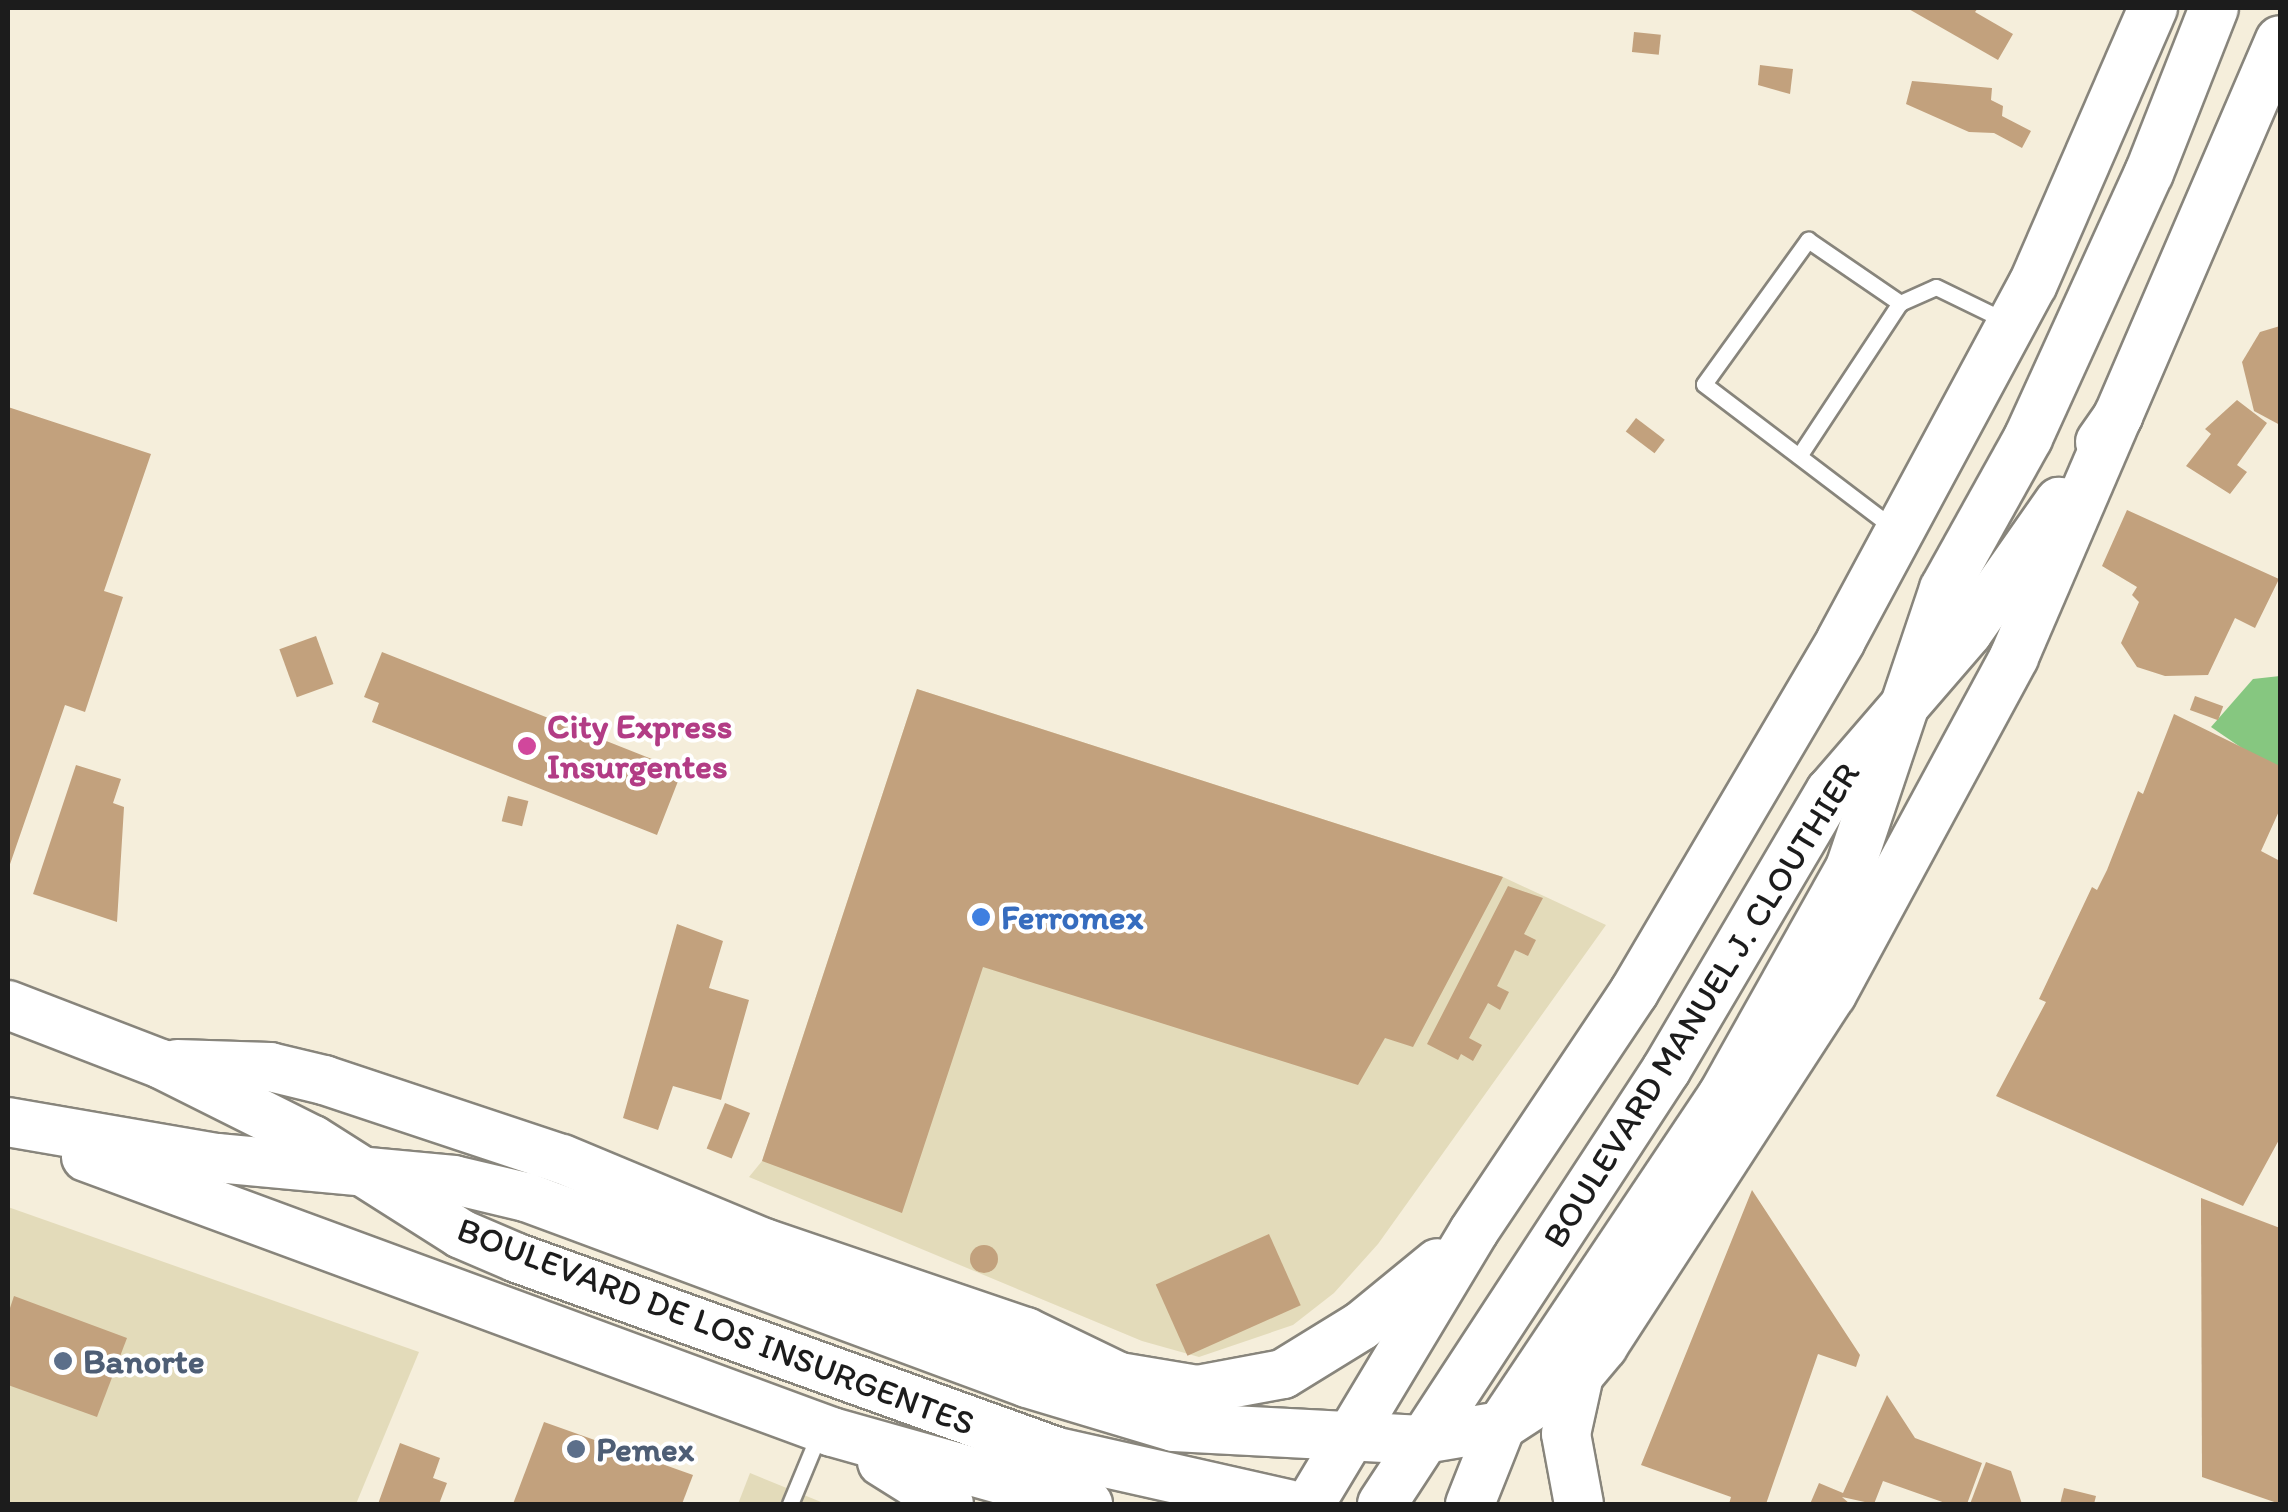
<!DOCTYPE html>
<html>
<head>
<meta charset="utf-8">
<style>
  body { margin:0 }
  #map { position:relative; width:2288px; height:1512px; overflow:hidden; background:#f5eedb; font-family:Itim,sans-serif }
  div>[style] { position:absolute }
  .built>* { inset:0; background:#e3dbba }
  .green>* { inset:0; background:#86c780 }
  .building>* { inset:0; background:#c2a17d; transform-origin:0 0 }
  .round { border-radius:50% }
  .roads { filter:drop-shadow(2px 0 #88857c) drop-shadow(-2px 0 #88857c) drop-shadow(0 2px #88857c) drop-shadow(0 -2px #88857c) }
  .service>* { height:15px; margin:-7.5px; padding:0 7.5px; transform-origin:7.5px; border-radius:7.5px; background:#fff }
  .primary>* { height:48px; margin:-24px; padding:0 24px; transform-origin:24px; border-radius:24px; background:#fff }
  .dots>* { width:28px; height:28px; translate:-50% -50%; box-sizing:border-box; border:5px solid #fff; border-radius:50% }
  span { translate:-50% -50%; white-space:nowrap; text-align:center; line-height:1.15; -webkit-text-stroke:8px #fff; paint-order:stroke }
  .hotel-label { font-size:35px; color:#b23c85; font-weight:700 }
  .left { translate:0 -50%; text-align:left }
  .shop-label { font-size:35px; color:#366cbe; font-weight:700 }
  .street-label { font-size:35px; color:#1c1c1c }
  .service-label { font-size:35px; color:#4e5e75; font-weight:700 }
  .frame { position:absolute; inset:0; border:10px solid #1c1c1c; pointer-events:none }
</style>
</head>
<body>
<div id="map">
  <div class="built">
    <div style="clip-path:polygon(917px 689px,1503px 877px,1606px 925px,1378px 1244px,1334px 1293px,1293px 1325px,1199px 1357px,1142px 1341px,749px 1177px,762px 1161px)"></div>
    <div style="clip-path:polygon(8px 1207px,419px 1352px,356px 1504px,8px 1504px)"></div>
    <div style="clip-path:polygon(750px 1473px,826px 1504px,738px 1504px)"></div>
  </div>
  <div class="green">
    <div style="clip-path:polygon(2280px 676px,2280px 774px,2211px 727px,2253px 679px)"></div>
  </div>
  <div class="building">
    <div style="clip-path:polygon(1907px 8px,1978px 8px,1975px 12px,2013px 34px,1998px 60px)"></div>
    <div style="left:1634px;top:32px;width:27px;height:20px;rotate:6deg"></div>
    <div style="clip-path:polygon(1760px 65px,1793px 69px,1790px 94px,1758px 85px)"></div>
    <div style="clip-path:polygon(1912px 81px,1992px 88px,1991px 100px,2003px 106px,2002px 116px,2031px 131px,2022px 148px,1994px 133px,1969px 132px,1906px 104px)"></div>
    <div style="clip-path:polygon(2280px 326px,2280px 425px,2254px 411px,2242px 362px,2260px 332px)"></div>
    <div style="clip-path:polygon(2237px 400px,2267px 423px,2237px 465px,2247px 472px,2230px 494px,2186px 466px,2211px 434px,2205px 429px)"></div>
    <div style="clip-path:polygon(8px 407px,151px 454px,104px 591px,123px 597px,85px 712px,65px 705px,8px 870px)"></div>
    <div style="left:1636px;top:418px;width:36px;height:17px;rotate:37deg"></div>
    <div style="clip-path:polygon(2127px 510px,2279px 579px,2255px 628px,2235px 618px,2208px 675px,2165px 676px,2137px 667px,2121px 643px,2139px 602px,2132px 595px,2137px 587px,2102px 566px)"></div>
    <div style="left:316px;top:636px;width:51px;height:39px;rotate:70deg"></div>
    <div style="clip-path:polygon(382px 652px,682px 771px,657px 835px,372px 722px,379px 703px,364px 697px)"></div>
    <div style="clip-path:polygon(917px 689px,1503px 877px,1413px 1047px,1385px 1038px,1358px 1085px,983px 967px,902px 1213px,762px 1161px)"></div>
    <div style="left:2195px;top:696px;width:30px;height:15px;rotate:20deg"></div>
    <div style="clip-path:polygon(2174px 714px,2280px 766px,2280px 809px,2261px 851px,2280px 861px,2280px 1138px,2243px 1206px,1996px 1096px,2046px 1002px,2039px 999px,2092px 887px,2097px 890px,2107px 870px,2138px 791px,2143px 794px)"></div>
    <div style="clip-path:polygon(76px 765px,121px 779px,113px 803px,124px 807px,117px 922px,33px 894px)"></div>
    <div style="left:508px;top:796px;width:21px;height:26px;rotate:14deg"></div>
    <div style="clip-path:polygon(1508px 886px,1543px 898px,1524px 934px,1536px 940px,1528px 956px,1515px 950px,1497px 986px,1509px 992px,1500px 1010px,1488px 1003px,1469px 1038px,1482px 1045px,1473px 1061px,1461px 1054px,1458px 1060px,1427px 1044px)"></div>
    <div style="clip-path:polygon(677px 924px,723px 941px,709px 988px,749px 1000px,721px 1100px,673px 1086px,658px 1130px,623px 1118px)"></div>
    <div style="left:725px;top:1103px;width:27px;height:49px;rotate:22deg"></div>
    <div style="clip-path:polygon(1752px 1190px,1860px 1355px,1856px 1367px,1818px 1354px,1766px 1504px,1729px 1504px,1731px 1497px,1641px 1465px)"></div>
    <div style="clip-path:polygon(2201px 1198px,2280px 1228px,2280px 1504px,2202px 1477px)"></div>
    <div style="left:1269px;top:1234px;width:78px;height:124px;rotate:66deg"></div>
    <div class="round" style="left:970px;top:1245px;width:28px;height:28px"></div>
    <div style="clip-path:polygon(14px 1296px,127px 1338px,97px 1417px,8px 1385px,8px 1314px)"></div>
    <div style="clip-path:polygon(1887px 1395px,1915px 1438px,1982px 1463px,1967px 1504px,1948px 1504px,1883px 1481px,1874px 1504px,1842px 1497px,1850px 1504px,1810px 1504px,1819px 1483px,1843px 1493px)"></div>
    <div style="clip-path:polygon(544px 1422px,693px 1475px,682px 1504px,513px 1504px)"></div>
    <div style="clip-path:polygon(400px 1443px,440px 1458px,433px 1478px,447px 1483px,439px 1504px,378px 1504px)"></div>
    <div style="clip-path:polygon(1986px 1462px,2011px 1471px,2022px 1504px,1970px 1504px)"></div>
    <div style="clip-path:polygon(2064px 1488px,2096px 1496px,2094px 1504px,2060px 1504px)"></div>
  </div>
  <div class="roads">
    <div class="service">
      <div style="left:1799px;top:456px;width:183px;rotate:-56.6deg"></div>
      <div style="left:1900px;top:303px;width:39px;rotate:-24deg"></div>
      <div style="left:1936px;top:287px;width:80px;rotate:25.9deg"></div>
      <div style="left:1896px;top:530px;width:241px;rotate:-142.8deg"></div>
      <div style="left:1704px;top:384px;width:178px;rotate:-54.2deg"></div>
      <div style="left:1808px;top:240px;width:112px;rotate:34.4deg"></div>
      <div style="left:790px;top:1504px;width:76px;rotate:-67.5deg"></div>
    </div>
    <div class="primary">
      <div style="left:2100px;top:442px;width:32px;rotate:-55deg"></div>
      <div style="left:2118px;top:416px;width:409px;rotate:-66.7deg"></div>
      <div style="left:8px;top:1005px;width:164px;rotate:21.1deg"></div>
      <div style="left:161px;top:1064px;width:170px;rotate:26.6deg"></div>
      <div style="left:313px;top:1140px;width:175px;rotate:32.4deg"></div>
      <div style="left:461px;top:1234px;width:61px;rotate:23.2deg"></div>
      <div style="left:517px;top:1258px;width:574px;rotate:19.76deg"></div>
      <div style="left:1057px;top:1452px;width:237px;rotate:12.7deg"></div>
      <div style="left:177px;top:1064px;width:93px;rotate:1.8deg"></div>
      <div style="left:270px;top:1067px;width:56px;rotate:13.5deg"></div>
      <div style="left:324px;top:1080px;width:251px;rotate:18.4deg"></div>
      <div style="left:562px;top:1159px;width:219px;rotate:22.6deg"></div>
      <div style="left:764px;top:1243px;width:277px;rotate:18.8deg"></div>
      <div style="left:1026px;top:1332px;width:103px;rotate:25.8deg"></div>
      <div style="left:1119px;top:1377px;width:60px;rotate:41.6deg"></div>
      <div style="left:8px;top:1122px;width:212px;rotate:9.8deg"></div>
      <div style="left:217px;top:1158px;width:238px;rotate:5.3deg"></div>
      <div style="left:454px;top:1180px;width:74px;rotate:13.3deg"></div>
      <div style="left:526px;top:1197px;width:534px;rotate:20.37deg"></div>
      <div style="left:1027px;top:1383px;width:153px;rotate:16.7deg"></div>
      <div style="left:1174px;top:1427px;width:244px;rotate:3deg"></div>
      <div style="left:1418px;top:1440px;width:84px;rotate:-9.6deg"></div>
      <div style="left:1501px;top:1426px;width:93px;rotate:-33.2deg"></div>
      <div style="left:1579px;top:1375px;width:38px;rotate:-50deg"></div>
      <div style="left:1603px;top:1346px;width:420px;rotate:-57deg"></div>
      <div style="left:1832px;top:994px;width:383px;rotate:-61.6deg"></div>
      <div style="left:2014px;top:657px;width:262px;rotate:-66.7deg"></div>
      <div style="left:86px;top:1157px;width:795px;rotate:20.24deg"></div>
      <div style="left:832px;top:1432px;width:266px;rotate:15.7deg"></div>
      <div style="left:1579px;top:1375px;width:60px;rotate:102.4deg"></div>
      <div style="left:1566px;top:1434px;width:71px;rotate:79.5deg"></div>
      <div style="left:1119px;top:1377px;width:79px;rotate:9.5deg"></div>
      <div style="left:1197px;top:1390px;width:87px;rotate:-10.5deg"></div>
      <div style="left:1283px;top:1374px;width:92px;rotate:-31.6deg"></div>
      <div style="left:1361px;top:1326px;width:99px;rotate:-39.3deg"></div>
      <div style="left:882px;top:1462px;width:79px;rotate:32.1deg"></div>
      <div style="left:1310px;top:1504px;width:318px;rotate:-59deg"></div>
      <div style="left:1474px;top:1231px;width:288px;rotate:-56.2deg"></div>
      <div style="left:1634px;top:992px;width:408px;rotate:-59.5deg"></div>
      <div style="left:1841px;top:640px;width:404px;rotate:-61.7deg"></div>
      <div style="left:2033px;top:284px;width:301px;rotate:-66.5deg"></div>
      <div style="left:1382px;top:1504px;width:519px;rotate:-56.8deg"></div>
      <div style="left:1666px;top:1070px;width:323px;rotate:-59.5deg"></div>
      <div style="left:1830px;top:792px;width:211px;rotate:-49.2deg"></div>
      <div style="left:1968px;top:632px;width:159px;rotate:-55deg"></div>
      <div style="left:1470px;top:1504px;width:84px;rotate:-68.3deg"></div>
      <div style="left:1501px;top:1426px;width:397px;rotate:-56.2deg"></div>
      <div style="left:1722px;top:1096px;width:261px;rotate:-60.7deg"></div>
      <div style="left:1850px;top:868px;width:294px;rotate:-71.4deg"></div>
      <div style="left:1944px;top:589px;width:173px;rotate:-60.9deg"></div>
      <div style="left:2028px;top:438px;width:291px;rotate:-65.5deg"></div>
      <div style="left:2149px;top:173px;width:177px;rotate:-68.5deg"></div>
    </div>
  </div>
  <div class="dots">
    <div style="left:527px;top:746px;background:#d1479c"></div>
    <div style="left:981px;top:917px;background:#3f7fe0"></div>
    <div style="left:63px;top:1361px;background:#5c6f8a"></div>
    <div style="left:576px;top:1449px;background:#5c6f8a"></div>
  </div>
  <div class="hotel-label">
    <span class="left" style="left:547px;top:746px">City Express<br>Insurgentes</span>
  </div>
  <div class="shop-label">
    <span class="left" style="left:1001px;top:917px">Ferromex</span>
  </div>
  <div class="street-label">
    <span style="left:1701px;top:1005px;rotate:-58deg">BOULEVARD MANUEL J. CLOUTHIER</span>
    <span style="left:716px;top:1326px;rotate:21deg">BOULEVARD DE LOS INSURGENTES</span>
  </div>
  <div class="service-label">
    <span class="left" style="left:83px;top:1361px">Banorte</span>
    <span class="left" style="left:596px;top:1449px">Pemex</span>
  </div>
  <div class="frame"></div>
</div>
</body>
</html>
